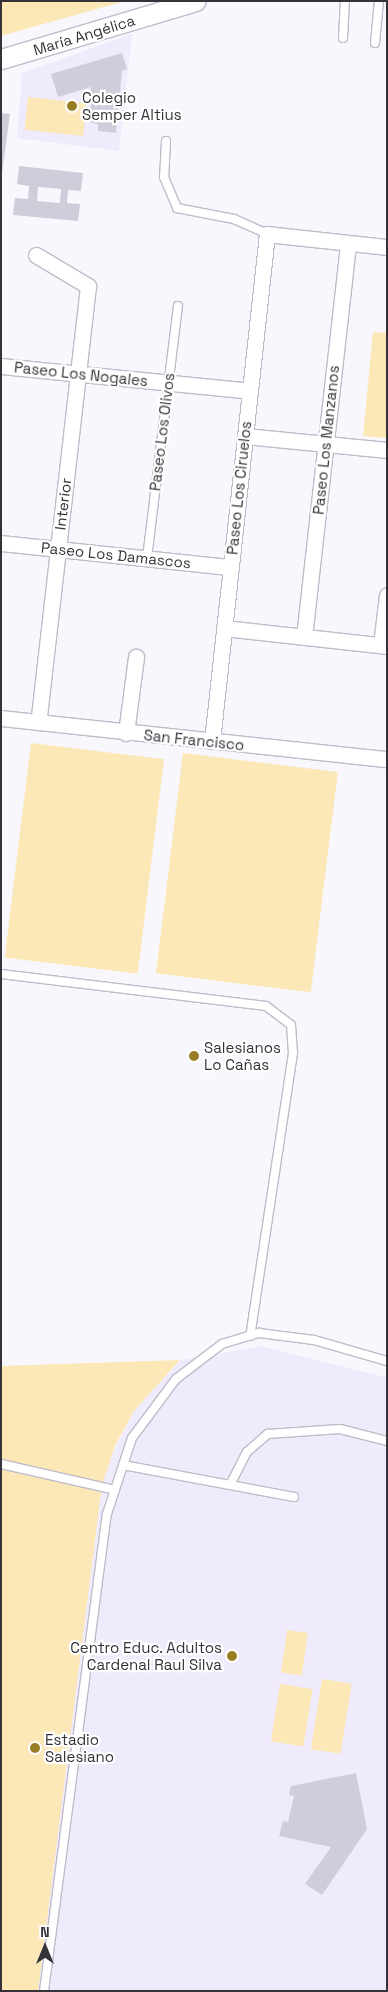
<!DOCTYPE html>
<html>
<head>
<meta charset="utf-8">
<style>
  body { margin:0 }
  #map { position:relative; width:388px; height:1992px; overflow:hidden; background:#f8f7fd; font-family:"Space Grotesk",sans-serif }
  div>[style] { position:absolute }
  .built>* { inset:0; background:#efeafc }
  .green>* { inset:0; background:#fbe8b6; transform-origin:0 0 }
  .building>* { inset:0; background:#d0cddb }
  .roads { filter:drop-shadow(1px 0 #bfbcca) drop-shadow(-1px 0 #bfbcca) drop-shadow(0 1px #bfbcca) drop-shadow(0 -1px #bfbcca) }
  .service>* { height:8px; margin:-4px; padding:0 4px; transform-origin:4px; border-radius:4px; background:#fff }
  .minor>* { height:15px; margin:-7.5px; padding:0 7.5px; transform-origin:7.5px; border-radius:7.5px; background:#fff }
  .tertiary>* { height:19px; margin:-9.5px; padding:0 9.5px; transform-origin:9.5px; border-radius:9.5px; background:#fff }
  .dots>* { width:14px; height:14px; translate:-50% -50%; box-sizing:border-box; border:2px solid #fff; border-radius:50% }
  span { translate:-50% -50%; white-space:nowrap; text-align:center; line-height:1.15; -webkit-text-stroke:4.5px #fff; paint-order:stroke }
  .street-label { font-size:15px; color:#353339 }
  .poi-label { font-size:15px; color:#353339 }
  .left { translate:0 -50%; text-align:left }
  .right { translate:-100% -50%; text-align:right }
  .frame { position:absolute; inset:0; border:2px solid #353339; pointer-events:none }
  .north { position:absolute; left:20px; top:1922px; width:50px; height:50px; -webkit-text-stroke:4px #fff; paint-order:stroke; rotate:0deg; font-size:14px; font-weight:700; line-height:20px; text-align:center; color:#353339 }
  .north::after { content:''; display:block; margin:auto; width:18px; height:22px; background:#353339; clip-path:polygon(50% 0,100% 100%,50% 72%,0 100%) }
</style>
</head>
<body>
<div id="map">
  <div class="built">
    <div style="clip-path:polygon(132px 34px,119px 151px,17px 138px,22px 73px)"></div>
    <div style="clip-path:polygon(261px 1346px,387px 1378px,387px 1991px,38px 1991px,98px 1505px,107px 1465px,134px 1411px,181px 1360px)"></div>
  </div>
  <div class="green">
    <div style="clip-path:polygon(1px 1px,125px 1px,1px 36px)"></div>
    <div style="left:28px;top:97px;width:59px;height:33px;rotate:6deg"></div>
    <div style="clip-path:polygon(373px 332px,387px 333px,387px 438px,363px 436px)"></div>
    <div style="left:31px;top:743px;width:134px;height:216px;rotate:7deg"></div>
    <div style="left:183px;top:753px;width:156px;height:222px;rotate:7deg"></div>
    <div style="clip-path:polygon(180px 1360px,134px 1411px,115px 1446px,102px 1485px,38px 1991px,1px 1991px,1px 1366px)"></div>
    <div style="left:287px;top:1630px;width:21px;height:43px;rotate:8deg"></div>
    <div style="left:322px;top:1679px;width:30px;height:71px;rotate:9deg"></div>
    <div style="left:280px;top:1684px;width:33px;height:58px;rotate:9deg"></div>
  </div>
  <div class="building">
    <div style="clip-path:polygon(122px 53px,127px 69px,122px 71px,116px 133px,98px 131px,98px 124px,91px 123px,91px 87px,58px 97px,51px 74px)"></div>
    <div style="clip-path:polygon(1px 113px,10px 114px,2px 173px,1px 173px)"></div>
    <div style="clip-path:polygon(evenodd,19px 166px,83px 173px,81px 191px,68px 190px,67px 203px,80px 204px,78px 221px,13px 215px,15px 198px,28px 199px,29px 186px,17px 184px,19px 166px,38px 187px,61px 189px,60px 203px,37px 201px,38px 187px)"></div>
    <div style="clip-path:polygon(356px 1773px,367px 1829px,322px 1895px,305px 1884px,331px 1847px,279px 1836px,283px 1821px,288px 1822px,294px 1796px,289px 1795px,291px 1786px)"></div>
  </div>
  <div class="roads">
    <div class="service">
      <div style="left:343px;top:38px;width:37px;rotate:-87deg"></div>
      <div style="left:375px;top:43px;width:42px;rotate:-84.6deg"></div>
      <div style="left:166px;top:141px;width:36px;rotate:93deg"></div>
      <div style="left:164px;top:177px;width:34px;rotate:67deg"></div>
      <div style="left:177px;top:208px;width:58px;rotate:10.9deg"></div>
      <div style="left:234px;top:219px;width:36px;rotate:24deg"></div>
      <div style="left:147px;top:558px;width:254px;rotate:-83deg"></div>
      <div style="left:1px;top:974px;width:267px;rotate:6.9deg"></div>
      <div style="left:266px;top:1006px;width:31px;rotate:37deg"></div>
      <div style="left:291px;top:1025px;width:28px;rotate:86deg"></div>
      <div style="left:293px;top:1053px;width:286px;rotate:98.6deg"></div>
      <div style="left:1px;top:1464px;width:117px;rotate:12.8deg"></div>
      <div style="left:123px;top:1465px;width:174px;rotate:10.6deg"></div>
      <div style="left:231px;top:1483px;width:35px;rotate:-63deg"></div>
      <div style="left:247px;top:1452px;width:28px;rotate:-41deg"></div>
      <div style="left:268px;top:1434px;width:72px;rotate:-4deg"></div>
      <div style="left:340px;top:1429px;width:49px;rotate:14.3deg"></div>
      <div style="left:44px;top:1991px;width:481px;rotate:-82.5deg"></div>
      <div style="left:107px;top:1514px;width:80px;rotate:-71.8deg"></div>
      <div style="left:132px;top:1438px;width:74px;rotate:-53.3deg"></div>
      <div style="left:176px;top:1379px;width:58px;rotate:-37.3deg"></div>
      <div style="left:222px;top:1344px;width:39px;rotate:-17deg"></div>
      <div style="left:259px;top:1333px;width:55px;rotate:7.3deg"></div>
      <div style="left:314px;top:1340px;width:76px;rotate:16deg"></div>
    </div>
    <div class="minor">
      <div style="left:36px;top:255px;width:61px;rotate:30.8deg"></div>
      <div style="left:88px;top:286px;width:439px;rotate:96.5deg"></div>
      <div style="left:1px;top:366px;width:250px;rotate:5.7deg"></div>
      <div style="left:245px;top:436px;width:143px;rotate:5.6deg"></div>
      <div style="left:1px;top:543px;width:231px;rotate:6deg"></div>
      <div style="left:224px;top:628px;width:164px;rotate:6.3deg"></div>
      <div style="left:304px;top:637px;width:396px;rotate:-83.6deg"></div>
      <div style="left:381px;top:645px;width:50px;rotate:-83.2deg"></div>
      <div style="left:1px;top:718px;width:388px;rotate:6.1deg"></div>
      <div style="left:126px;top:733px;width:77px;rotate:-82.5deg"></div>
      <div style="left:212px;top:741px;width:510px;rotate:-83.81deg"></div>
      <div style="left:267px;top:234px;width:121px;rotate:6.2deg"></div>
    </div>
    <div class="tertiary">
      <div style="left:1px;top:59px;width:203px;rotate:-16.6deg"></div>
    </div>
  </div>
  <div class="dots">
    <div style="left:72px;top:106px;background:#997d25"></div>
    <div style="left:194px;top:1056px;background:#997d25"></div>
    <div style="left:232px;top:1656px;background:#997d25"></div>
    <div style="left:35px;top:1748px;background:#997d25"></div>
  </div>
  <div class="street-label">
    <span style="left:84px;top:35px;rotate:-17deg">María Angélica</span>
    <span style="left:81px;top:374px;rotate:6deg">Paseo Los Nogales</span>
    <span style="left:162px;top:432px;rotate:-83deg">Paseo Los Olivos</span>
    <span style="left:326px;top:440px;rotate:-84deg">Paseo Los Manzanos</span>
    <span style="left:239px;top:488px;rotate:-84deg">Paseo Los Ciruelos</span>
    <span style="left:63px;top:504px;rotate:-83deg">Interior</span>
    <span style="left:116px;top:555px;rotate:6deg">Paseo Los Damascos</span>
    <span style="left:194px;top:740px;rotate:6deg">San Francisco</span>
  </div>
  <div class="poi-label">
    <span class="left" style="left:82px;top:106px">Colegio<br>Semper Altius</span>
    <span class="left" style="left:204px;top:1056px">Salesianos<br>Lo Cañas</span>
    <span class="right" style="left:222px;top:1656px">Centro Educ. Adultos<br>Cardenal Raul Silva</span>
    <span class="left" style="left:45px;top:1748px">Estadio<br>Salesiano</span>
  </div>
  <div class="frame"></div>
  <div class="north">N</div>
</div>
</body>
</html>
